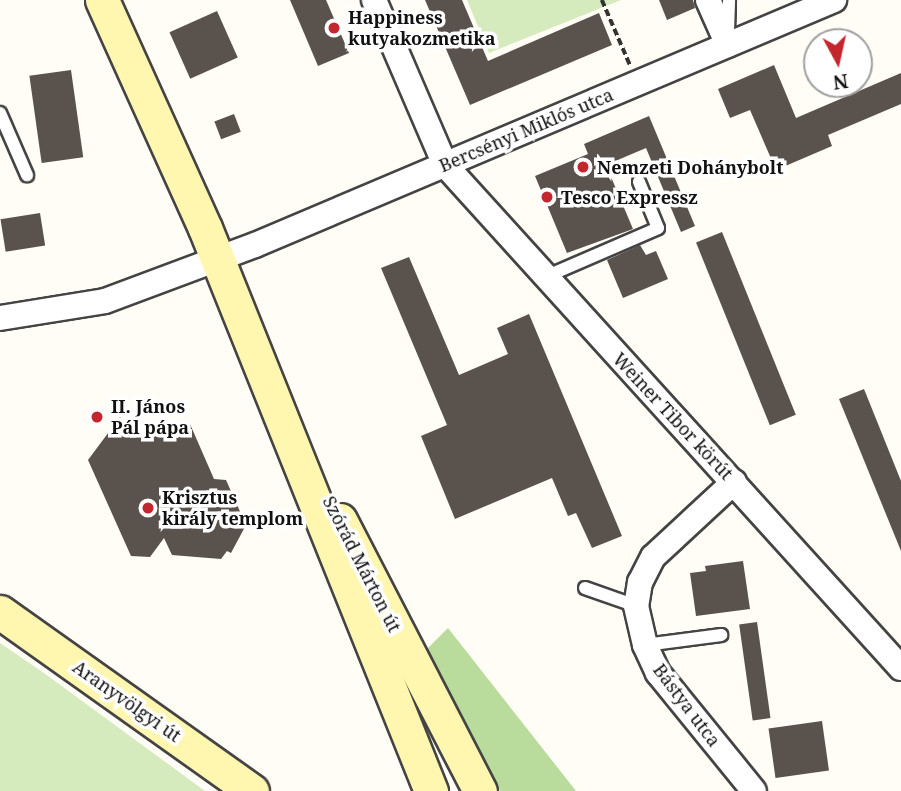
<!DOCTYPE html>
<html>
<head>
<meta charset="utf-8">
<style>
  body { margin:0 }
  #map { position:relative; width:901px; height:791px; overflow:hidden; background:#fffdf5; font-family:"Noto Serif",serif }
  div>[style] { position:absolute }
  .green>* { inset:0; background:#d5ebbd }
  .forest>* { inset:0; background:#b9dc9c }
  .building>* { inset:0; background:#5a524d; transform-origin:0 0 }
  .path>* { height:3.5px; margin-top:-1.75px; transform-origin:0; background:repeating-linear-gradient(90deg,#333 0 7px,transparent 0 10.5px) }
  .roads { filter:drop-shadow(2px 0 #444) drop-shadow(-2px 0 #444) drop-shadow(0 2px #444) drop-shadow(0 -2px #444) }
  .lane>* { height:12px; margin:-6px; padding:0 6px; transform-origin:6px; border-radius:6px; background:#fff }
  .street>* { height:24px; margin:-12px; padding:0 12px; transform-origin:12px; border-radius:12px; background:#fff }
  .secondary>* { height:33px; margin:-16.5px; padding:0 16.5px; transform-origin:16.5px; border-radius:16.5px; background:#fff6b0 }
  .dots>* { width:19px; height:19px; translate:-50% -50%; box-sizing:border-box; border:4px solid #fff; border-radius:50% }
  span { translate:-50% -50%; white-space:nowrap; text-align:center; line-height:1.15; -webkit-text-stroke:7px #fff; paint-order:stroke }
  .poi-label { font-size:18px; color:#111; font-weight:700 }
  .left { translate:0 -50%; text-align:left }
  .street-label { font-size:18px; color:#111 }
  .north { position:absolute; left:803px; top:28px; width:70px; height:70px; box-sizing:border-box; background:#fff; border:2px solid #a0a0a0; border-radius:50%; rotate:172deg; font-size:19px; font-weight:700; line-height:28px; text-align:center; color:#111 }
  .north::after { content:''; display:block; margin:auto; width:24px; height:32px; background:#c4262e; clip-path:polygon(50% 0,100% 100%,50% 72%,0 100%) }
</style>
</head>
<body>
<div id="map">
  <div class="green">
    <div style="clip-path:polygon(467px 0,621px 0,489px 53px)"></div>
    <div style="clip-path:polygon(0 643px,44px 673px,205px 791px,0 791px)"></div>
  </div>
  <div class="forest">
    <div style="clip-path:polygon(448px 628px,576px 791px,500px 791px,425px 651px)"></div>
  </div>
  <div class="building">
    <div style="clip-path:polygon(290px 0,326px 0,349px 53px,318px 66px)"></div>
    <div style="clip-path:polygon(425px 0,462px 0,488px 61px,599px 13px,612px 45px,470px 105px)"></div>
    <div style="clip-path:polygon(659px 0,693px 0,695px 8px,667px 20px)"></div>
    <div style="left:217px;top:11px;width:51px;height:52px;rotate:66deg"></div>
    <div style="clip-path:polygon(774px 65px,796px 118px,901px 73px,901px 104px,828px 135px,832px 146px,776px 170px,750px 110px,730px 118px,718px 89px)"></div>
    <div style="left:71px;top:70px;width:88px;height:42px;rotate:82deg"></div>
    <div style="left:234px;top:114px;width:19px;height:21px;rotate:69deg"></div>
    <div style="clip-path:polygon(649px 116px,695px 226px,681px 232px,646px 148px,606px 165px,633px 229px,567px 253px,535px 176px,588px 154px,584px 144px)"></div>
    <div style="left:40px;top:213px;width:33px;height:40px;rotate:81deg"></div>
    <div style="left:722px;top:232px;width:197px;height:28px;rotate:68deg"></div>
    <div style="clip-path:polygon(640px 245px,646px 255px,656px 251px,668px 279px,623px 298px,607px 260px)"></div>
    <div style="clip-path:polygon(409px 257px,459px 375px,508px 354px,497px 328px,529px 314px,622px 536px,592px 548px,576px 513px,568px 516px,552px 478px,455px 519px,421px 436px,447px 425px,381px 268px)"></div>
    <div style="clip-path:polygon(864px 389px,901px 481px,901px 551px,839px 399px)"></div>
    <div style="clip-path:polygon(120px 417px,128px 432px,178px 438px,190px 424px,214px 479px,226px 480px,246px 525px,231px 553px,227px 551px,221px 559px,172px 555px,164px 538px,150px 557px,131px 556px,88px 460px)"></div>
    <div style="clip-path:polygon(743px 561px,750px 609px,696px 616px,690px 573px,706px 571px,705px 566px)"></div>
    <div style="left:757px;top:622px;width:97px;height:18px;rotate:82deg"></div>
    <div style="left:822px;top:721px;width:50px;height:54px;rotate:82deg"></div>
  </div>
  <div class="path">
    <div style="left:602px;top:0;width:71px;rotate:66.7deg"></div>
  </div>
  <div class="roads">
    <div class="lane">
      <div style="left:728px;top:31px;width:31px;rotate:-88deg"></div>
      <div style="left:0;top:113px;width:68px;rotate:66.5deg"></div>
      <div style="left:545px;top:277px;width:123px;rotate:-23.4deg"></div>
      <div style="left:658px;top:228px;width:50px;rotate:-112.4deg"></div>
      <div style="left:585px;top:588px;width:54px;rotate:19.4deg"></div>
      <div style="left:645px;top:645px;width:77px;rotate:-7.5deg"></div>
    </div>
    <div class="street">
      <div style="left:374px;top:0;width:180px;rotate:66.7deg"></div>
      <div style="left:445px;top:165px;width:679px;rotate:47.81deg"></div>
      <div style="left:708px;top:0;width:49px;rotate:66deg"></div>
      <div style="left:0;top:318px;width:106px;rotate:-9.2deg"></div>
      <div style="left:105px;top:301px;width:160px;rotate:-20.5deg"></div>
      <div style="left:255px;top:245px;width:629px;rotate:-22.94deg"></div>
      <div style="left:734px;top:482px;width:110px;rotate:137.2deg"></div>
      <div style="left:653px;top:557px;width:28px;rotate:117deg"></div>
      <div style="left:640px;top:582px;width:24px;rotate:99deg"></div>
      <div style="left:636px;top:606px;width:40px;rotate:77deg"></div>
      <div style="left:645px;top:645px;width:31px;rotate:65deg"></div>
      <div style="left:658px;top:673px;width:152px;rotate:50.9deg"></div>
    </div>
    <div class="secondary">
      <div style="left:102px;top:0;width:250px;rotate:65.7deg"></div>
      <div style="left:205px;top:228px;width:607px;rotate:68.13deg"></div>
      <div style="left:340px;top:520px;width:305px;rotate:62.7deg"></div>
      <div style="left:0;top:612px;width:309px;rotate:35.4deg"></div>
    </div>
  </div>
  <div class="dots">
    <div style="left:334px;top:28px;background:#c4262e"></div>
    <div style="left:583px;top:167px;background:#c4262e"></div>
    <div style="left:547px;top:197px;background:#c4262e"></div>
    <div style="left:97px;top:417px;background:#c4262e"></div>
    <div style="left:148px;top:508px;background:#c4262e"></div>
  </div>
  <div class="poi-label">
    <span class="left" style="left:348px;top:28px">Happiness<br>kutyakozmetika</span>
    <span class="left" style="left:597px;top:167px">Nemzeti Dohánybolt</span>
    <span class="left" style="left:561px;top:197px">Tesco Expressz</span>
    <span class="left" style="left:111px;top:417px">II. János<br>Pál pápa</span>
    <span class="left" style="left:162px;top:508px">Krisztus<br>király templom</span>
  </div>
  <div class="street-label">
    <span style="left:526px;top:130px;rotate:-23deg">Bercsényi Miklós utca</span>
    <span style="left:673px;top:416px;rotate:47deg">Weiner Tibor körút</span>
    <span style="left:362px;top:564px;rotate:63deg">Szórád Márton út</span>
    <span style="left:127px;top:701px;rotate:35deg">Aranyvölgyi út</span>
    <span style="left:687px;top:705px;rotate:53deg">Bástya utca</span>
  </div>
  <div class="north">N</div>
</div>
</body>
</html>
